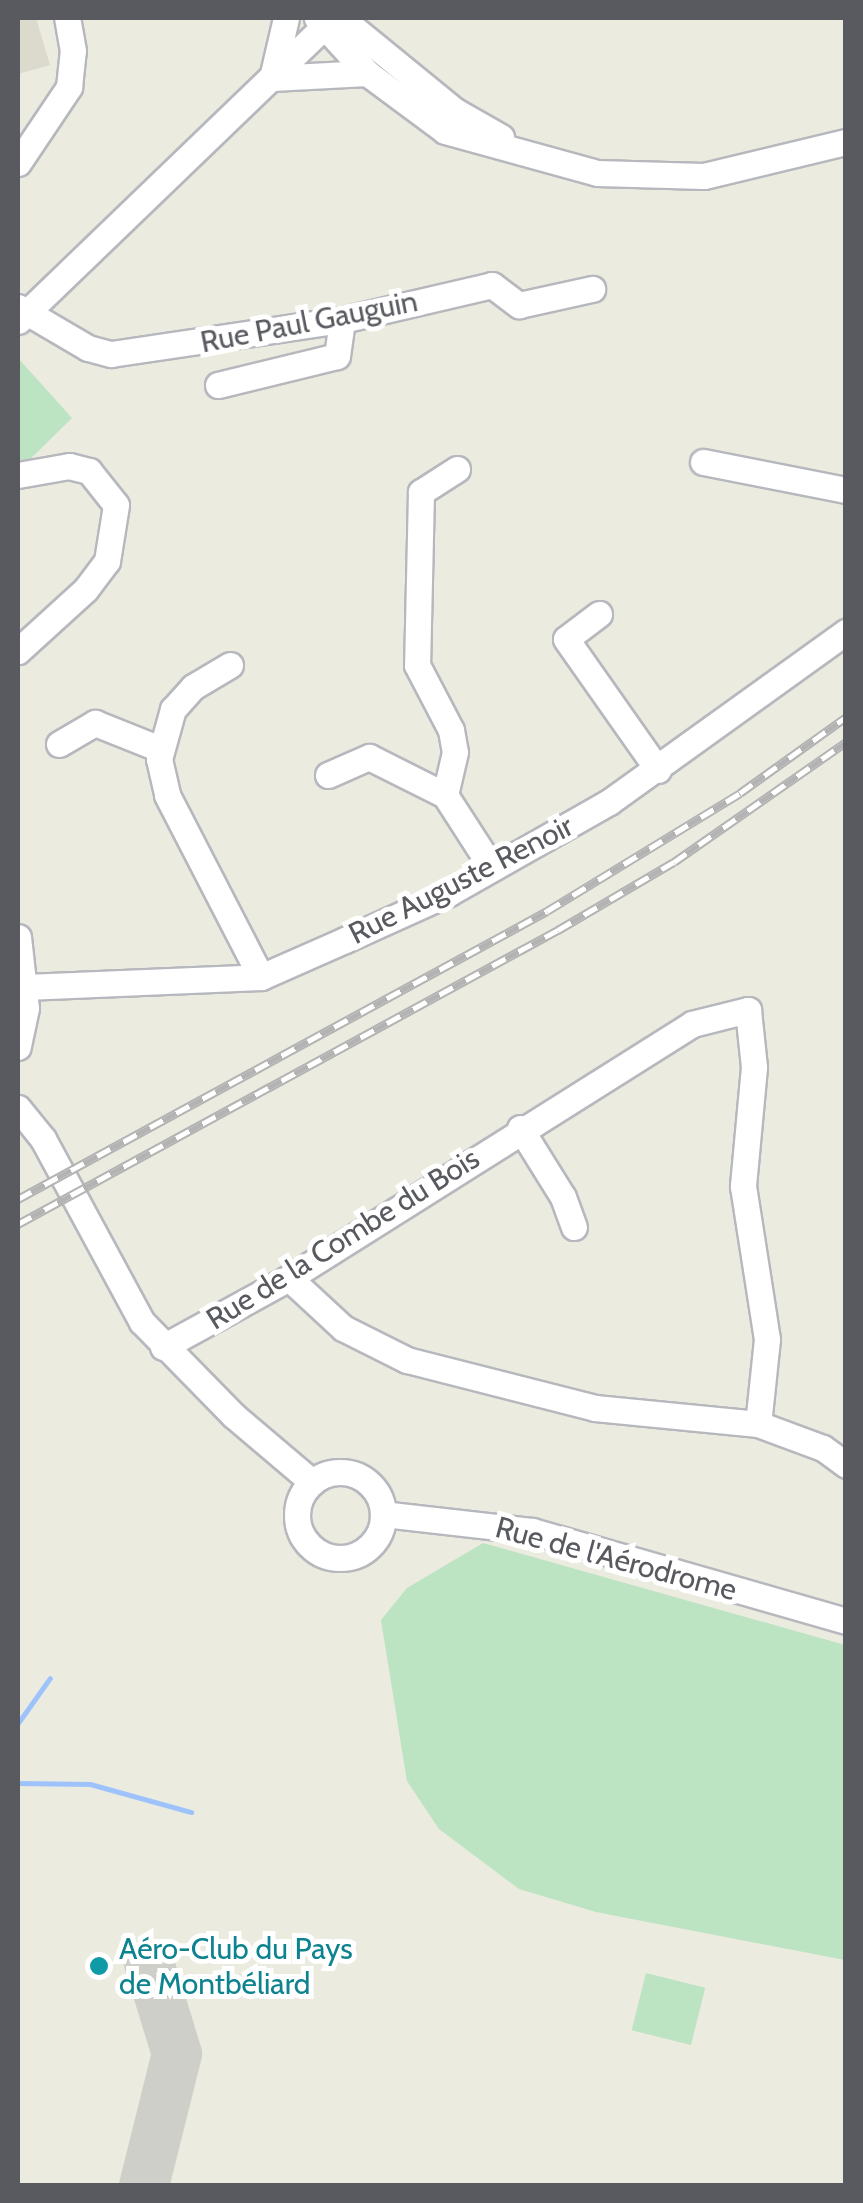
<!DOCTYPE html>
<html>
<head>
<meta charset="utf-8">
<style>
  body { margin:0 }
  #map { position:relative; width:863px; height:2203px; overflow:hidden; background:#ebebdf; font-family:Cabin,sans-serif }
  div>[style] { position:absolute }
  .education>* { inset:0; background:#dbdacd }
  .green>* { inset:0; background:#bce3c2; transform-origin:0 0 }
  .stream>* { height:5px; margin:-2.5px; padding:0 2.5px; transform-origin:2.5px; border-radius:2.5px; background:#9ec3fc }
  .taxiway>* { height:50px; margin:-25px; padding:0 25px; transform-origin:25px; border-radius:25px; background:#cfcfca }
  .roads { filter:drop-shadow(2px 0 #b7b8be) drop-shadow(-2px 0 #b7b8be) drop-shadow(0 2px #b7b8be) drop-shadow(0 -2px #b7b8be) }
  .minor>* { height:25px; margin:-12.5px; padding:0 12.5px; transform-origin:12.5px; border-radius:12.5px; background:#fff }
  .minor>.ring { margin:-12.5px; padding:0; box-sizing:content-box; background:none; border:25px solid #fff; border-radius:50% }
  .rail>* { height:9px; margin-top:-4.5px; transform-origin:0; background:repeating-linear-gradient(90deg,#fff 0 15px,#b3b3b4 0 30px); box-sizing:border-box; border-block:2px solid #b3b3b4 }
  .dots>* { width:28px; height:28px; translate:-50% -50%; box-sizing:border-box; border:5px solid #fff; border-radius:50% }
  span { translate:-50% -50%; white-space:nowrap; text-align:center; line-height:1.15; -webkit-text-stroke:10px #fff; paint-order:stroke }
  .street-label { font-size:30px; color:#585a60 }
  .culture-label { font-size:30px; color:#0d838f }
  .left { translate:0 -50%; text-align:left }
  .frame { position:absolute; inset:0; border:20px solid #585a60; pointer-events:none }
</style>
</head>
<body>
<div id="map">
  <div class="education">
    <div style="clip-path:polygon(18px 18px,36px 18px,50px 65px,18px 74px)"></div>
  </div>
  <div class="green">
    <div style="clip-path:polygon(18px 358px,72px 418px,18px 471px)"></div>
    <div style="clip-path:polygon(483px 1543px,845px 1645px,845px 1960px,596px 1912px,519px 1889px,439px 1829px,407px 1781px,381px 1620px,407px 1588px)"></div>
    <div style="left:646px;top:1973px;width:61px;height:59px;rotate:14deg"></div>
  </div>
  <div class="stream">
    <div style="left:18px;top:1723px;width:55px;rotate:-54.6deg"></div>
    <div style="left:18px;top:1783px;width:72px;rotate:0.8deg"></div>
    <div style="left:90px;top:1784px;width:105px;rotate:15.5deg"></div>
  </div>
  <div class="taxiway">
    <div style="left:144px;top:2186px;width:136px;rotate:-76deg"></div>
    <div style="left:177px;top:2054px;width:95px;rotate:-107.1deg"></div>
  </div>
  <div class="roads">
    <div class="minor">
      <div style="left:286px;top:18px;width:62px;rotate:103.1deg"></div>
      <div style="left:272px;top:78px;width:95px;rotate:-3deg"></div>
      <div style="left:317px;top:18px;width:74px;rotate:47.7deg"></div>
      <div style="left:367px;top:73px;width:97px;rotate:36.6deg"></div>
      <div style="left:445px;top:131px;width:158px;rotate:15.4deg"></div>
      <div style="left:597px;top:173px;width:107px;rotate:1.6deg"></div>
      <div style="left:704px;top:176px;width:146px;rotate:-13.5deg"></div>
      <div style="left:341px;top:18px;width:147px;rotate:39.2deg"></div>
      <div style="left:455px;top:111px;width:53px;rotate:29.5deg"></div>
      <div style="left:18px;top:163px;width:92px;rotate:-56.1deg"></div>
      <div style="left:69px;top:87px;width:36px;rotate:-84deg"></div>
      <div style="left:73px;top:51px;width:34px;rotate:-100deg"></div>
      <div style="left:18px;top:307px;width:81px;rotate:30.4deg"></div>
      <div style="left:88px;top:348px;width:24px;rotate:15deg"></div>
      <div style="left:111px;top:354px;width:233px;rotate:-8.4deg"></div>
      <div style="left:342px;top:320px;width:154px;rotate:-13.1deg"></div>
      <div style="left:492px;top:285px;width:34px;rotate:37deg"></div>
      <div style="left:519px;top:305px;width:75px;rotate:-12.4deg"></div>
      <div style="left:18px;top:321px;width:437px;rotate:-43.9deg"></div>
      <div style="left:218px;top:385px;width:122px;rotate:-13.7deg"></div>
      <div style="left:337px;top:356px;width:36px;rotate:-82deg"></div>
      <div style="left:703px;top:462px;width:146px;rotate:11.1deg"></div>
      <div style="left:457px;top:469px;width:43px;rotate:147.4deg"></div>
      <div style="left:421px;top:492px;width:173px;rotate:91.3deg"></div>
      <div style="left:417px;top:665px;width:73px;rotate:62.4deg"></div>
      <div style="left:451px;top:730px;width:22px;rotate:80deg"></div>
      <div style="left:455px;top:752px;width:44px;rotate:103.1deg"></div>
      <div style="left:445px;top:795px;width:87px;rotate:57.2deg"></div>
      <div style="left:18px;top:475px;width:52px;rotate:-10deg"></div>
      <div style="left:69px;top:466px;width:21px;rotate:14deg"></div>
      <div style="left:89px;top:471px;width:43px;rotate:51.5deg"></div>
      <div style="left:116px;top:505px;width:57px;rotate:99.1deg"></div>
      <div style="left:107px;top:561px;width:36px;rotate:127deg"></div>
      <div style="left:85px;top:590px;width:91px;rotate:137.7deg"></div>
      <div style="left:599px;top:614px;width:41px;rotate:142.9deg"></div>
      <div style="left:566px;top:639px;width:160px;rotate:54.9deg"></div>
      <div style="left:230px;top:665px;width:43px;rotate:149.3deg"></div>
      <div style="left:193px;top:687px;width:30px;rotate:132deg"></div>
      <div style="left:173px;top:709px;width:52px;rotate:105.6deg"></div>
      <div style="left:159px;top:759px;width:37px;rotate:77deg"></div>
      <div style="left:167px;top:795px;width:205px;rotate:62.7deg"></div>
      <div style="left:59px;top:744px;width:42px;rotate:-30.3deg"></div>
      <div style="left:95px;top:723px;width:70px;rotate:21.8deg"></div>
      <div style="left:328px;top:775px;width:45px;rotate:-23.7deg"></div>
      <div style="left:369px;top:757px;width:85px;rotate:26.6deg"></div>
      <div style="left:18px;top:937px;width:71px;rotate:83.6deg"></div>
      <div style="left:26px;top:1008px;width:40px;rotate:102deg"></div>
      <div style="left:25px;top:987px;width:236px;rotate:-2.4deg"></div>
      <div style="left:261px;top:977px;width:92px;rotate:-23.8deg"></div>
      <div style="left:345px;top:940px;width:114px;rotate:-24.3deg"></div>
      <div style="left:449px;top:893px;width:184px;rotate:-29.6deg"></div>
      <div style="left:609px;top:802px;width:292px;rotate:-35.7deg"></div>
      <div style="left:18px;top:1108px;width:40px;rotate:51deg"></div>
      <div style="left:43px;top:1139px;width:208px;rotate:61.6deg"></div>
      <div style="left:142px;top:1322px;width:130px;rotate:45.6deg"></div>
      <div style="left:233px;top:1415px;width:104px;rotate:40.3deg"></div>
      <div style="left:520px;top:1128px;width:81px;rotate:58.1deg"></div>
      <div style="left:563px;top:1197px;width:32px;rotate:70deg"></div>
      <div style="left:289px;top:1278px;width:74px;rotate:42.8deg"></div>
      <div style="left:343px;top:1328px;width:72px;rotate:26.6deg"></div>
      <div style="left:407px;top:1360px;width:194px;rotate:14.3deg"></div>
      <div style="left:595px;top:1408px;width:164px;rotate:5.6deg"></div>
      <div style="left:758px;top:1424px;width:69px;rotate:20.3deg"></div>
      <div style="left:823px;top:1448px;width:29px;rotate:36deg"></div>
      <div style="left:163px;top:1347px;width:144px;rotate:-28.7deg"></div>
      <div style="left:289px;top:1278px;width:476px;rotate:-32.2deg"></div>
      <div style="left:692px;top:1024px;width:58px;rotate:-14deg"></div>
      <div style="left:748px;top:1010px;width:57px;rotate:84deg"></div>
      <div style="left:754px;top:1067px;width:120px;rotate:95.3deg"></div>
      <div style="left:743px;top:1186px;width:155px;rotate:81.1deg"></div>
      <div style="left:767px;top:1339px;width:85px;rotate:96deg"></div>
      <div class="ring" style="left:297px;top:1472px;width:61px;height:61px"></div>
      <div style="left:383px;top:1514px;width:150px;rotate:6.5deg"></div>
      <div style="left:532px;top:1531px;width:327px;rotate:16deg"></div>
    </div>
  </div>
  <div class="rail">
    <div style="left:18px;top:1199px;width:602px;rotate:-28.56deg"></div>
    <div style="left:547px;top:911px;width:226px;rotate:-31.4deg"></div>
    <div style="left:740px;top:793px;width:130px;rotate:-35.6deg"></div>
    <div style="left:18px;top:1224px;width:615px;rotate:-28.57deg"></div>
    <div style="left:558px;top:930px;width:134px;rotate:-30.4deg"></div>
    <div style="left:674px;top:862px;width:210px;rotate:-34.9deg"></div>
  </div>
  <div class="dots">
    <div style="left:99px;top:1966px;background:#0f9aa8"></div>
  </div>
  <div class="street-label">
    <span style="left:309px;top:322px;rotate:-11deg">Rue Paul Gauguin</span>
    <span style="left:461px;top:880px;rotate:-27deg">Rue Auguste Renoir</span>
    <span style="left:343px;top:1239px;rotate:-32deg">Rue de la Combe du Bois</span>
    <span style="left:616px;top:1559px;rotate:15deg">Rue de l'Aérodrome</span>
  </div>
  <div class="culture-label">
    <span class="left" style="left:119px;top:1966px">Aéro-Club du Pays<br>de Montbéliard</span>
  </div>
  <div class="frame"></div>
</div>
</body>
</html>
